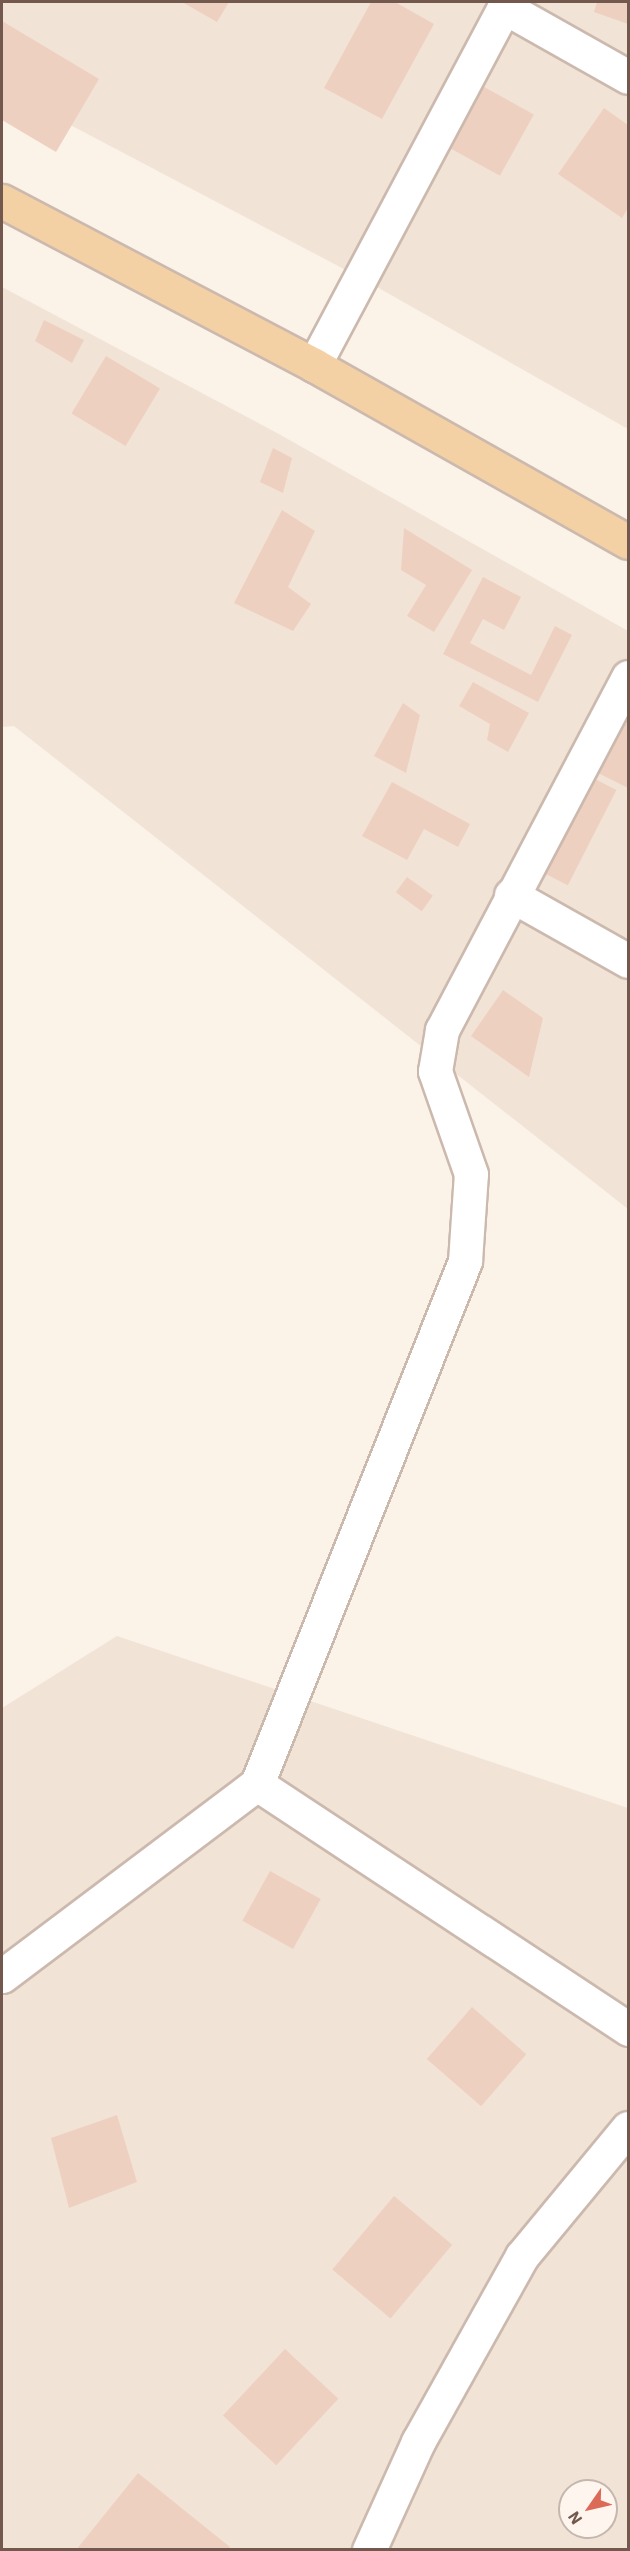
<!DOCTYPE html>
<html>
<head>
<meta charset="utf-8">
<style>
  body { margin:0 }
  #map { position:relative; width:630px; height:2551px; overflow:hidden; background:#fbf2e8; font-family:"IBM Plex Sans",sans-serif }
  div>[style] { position:absolute }
  .residential>* { inset:0; background:#f2e3d7 }
  .building>* { inset:0; background:#eed0c1; transform-origin:0 0 }
  .roads { filter:drop-shadow(2px 0 #ccb9ae) drop-shadow(-2px 0 #ccb9ae) drop-shadow(0 2px #ccb9ae) drop-shadow(0 -2px #ccb9ae) }
  .minor>* { height:33px; margin:-16.5px; padding:0 16.5px; transform-origin:16.5px; border-radius:16.5px; background:#fff }
  .major>* { height:33px; margin:-16.5px; padding:0 16.5px; transform-origin:16.5px; border-radius:16.5px; background:#f4d1a5 }
  span { translate:-50% -50%; white-space:nowrap; text-align:center; line-height:1.15; -webkit-text-stroke:5px #fef6ee; paint-order:stroke }
  .frame { position:absolute; inset:0; border:3px solid #73584e; pointer-events:none }
  .north { position:absolute; left:558px; top:2479px; width:60px; height:60px; box-sizing:border-box; background:#fef6ee; border:2px solid #c6b7ae; border-radius:50%; rotate:236deg; font-size:16px; font-weight:700; line-height:24px; text-align:center; color:#73584e }
  .north::after { content:''; display:block; margin:auto; width:21px; height:27px; background:#db6a57; clip-path:polygon(50% 0,100% 100%,50% 72%,0 100%) }
</style>
</head>
<body>
<div id="map">
  <div class="residential">
    <div style="clip-path:polygon(2px 2px,628px 2px,628px 429px,361px 278px,2px 89px)"></div>
    <div style="clip-path:polygon(2px 287px,277px 433px,628px 631px,628px 1209px,14px 726px,2px 727px)"></div>
    <div style="clip-path:polygon(evenodd,117px 1636px,628px 1808px,628px 2549px,2px 2550px,2px 1708px,117px 1636px,570px 2491px,606px 2491px,606px 2527px,570px 2527px,570px 2491px)"></div>
  </div>
  <div class="building">
    <div style="clip-path:polygon(182px 2px,229px 2px,217px 22px)"></div>
    <div style="clip-path:polygon(371px 2px,395px 2px,434px 24px,382px 119px,324px 88px)"></div>
    <div style="clip-path:polygon(597px 2px,628px 2px,628px 24px,594px 12px)"></div>
    <div style="clip-path:polygon(2px 21px,99px 79px,56px 152px,2px 120px)"></div>
    <div style="left:477px;top:83px;width:65px;height:70px;rotate:29deg"></div>
    <div style="clip-path:polygon(604px 108px,628px 125px,628px 208px,622px 218px,558px 174px)"></div>
    <div style="clip-path:polygon(44px 320px,84px 340px,72px 363px,35px 341px)"></div>
    <div style="left:106px;top:356px;width:63px;height:67px;rotate:31deg"></div>
    <div style="clip-path:polygon(273px 448px,292px 458px,283px 493px,260px 482px)"></div>
    <div style="clip-path:polygon(282px 510px,315px 531px,288px 587px,311px 604px,293px 631px,234px 603px)"></div>
    <div style="clip-path:polygon(404px 528px,472px 570px,434px 632px,407px 616px,426px 585px,401px 570px)"></div>
    <div style="clip-path:polygon(483px 577px,521px 597px,504px 630px,483px 619px,470px 643px,531px 675px,555px 626px,572px 635px,538px 702px,443px 654px)"></div>
    <div style="clip-path:polygon(473px 682px,529px 713px,508px 752px,487px 740px,490px 724px,459px 706px)"></div>
    <div style="clip-path:polygon(403px 703px,420px 715px,406px 773px,374px 756px)"></div>
    <div style="clip-path:polygon(628px 713px,628px 788px,598px 773px)"></div>
    <div style="left:587px;top:775px;width:33px;height:107px;rotate:27deg"></div>
    <div style="clip-path:polygon(392px 782px,470px 824px,458px 847px,424px 829px,407px 860px,362px 836px)"></div>
    <div style="left:407px;top:877px;width:32px;height:19px;rotate:36deg"></div>
    <div style="clip-path:polygon(503px 990px,543px 1018px,529px 1077px,471px 1036px)"></div>
    <div style="left:270px;top:1871px;width:58px;height:57px;rotate:29deg"></div>
    <div style="left:472px;top:2007px;width:72px;height:69px;rotate:41deg"></div>
    <div style="clip-path:polygon(117px 2115px,137px 2182px,69px 2208px,51px 2138px)"></div>
    <div style="left:394px;top:2196px;width:76px;height:96px;rotate:40deg"></div>
    <div style="left:285px;top:2349px;width:73px;height:91px;rotate:43deg"></div>
    <div style="clip-path:polygon(138px 2473px,230px 2547px,228px 2550px,76px 2550px)"></div>
  </div>
  <div class="roads">
    <div class="minor">
      <div style="left:504px;top:7px;width:142px;rotate:29.4deg"></div>
      <div style="left:314px;top:365px;width:411px;rotate:-62deg"></div>
      <div style="left:511px;top:895px;width:134px;rotate:29.4deg"></div>
      <div style="left:257px;top:1784px;width:445px;rotate:33.4deg"></div>
      <div style="left:2px;top:1976px;width:319px;rotate:-37deg"></div>
      <div style="left:257px;top:1784px;width:563px;rotate:-68.31deg"></div>
      <div style="left:465px;top:1261px;width:87px;rotate:-86.1deg"></div>
      <div style="left:471px;top:1174px;width:109px;rotate:-109.3deg"></div>
      <div style="left:435px;top:1071px;width:42px;rotate:-80.3deg"></div>
      <div style="left:442px;top:1030px;width:399px;rotate:-62.2deg"></div>
      <div style="left:369px;top:2550px;width:119px;rotate:-65.6deg"></div>
      <div style="left:418px;top:2442px;width:213px;rotate:-60.8deg"></div>
      <div style="left:522px;top:2256px;width:166px;rotate:-50.4deg"></div>
    </div>
    <div class="major">
      <div style="left:2px;top:201px;width:352px;rotate:27.7deg"></div>
      <div style="left:314px;top:365px;width:360px;rotate:29.4deg"></div>
    </div>
  </div>
  <div class="frame"></div>
  <div class="north">N</div>
</div>
</body>
</html>
